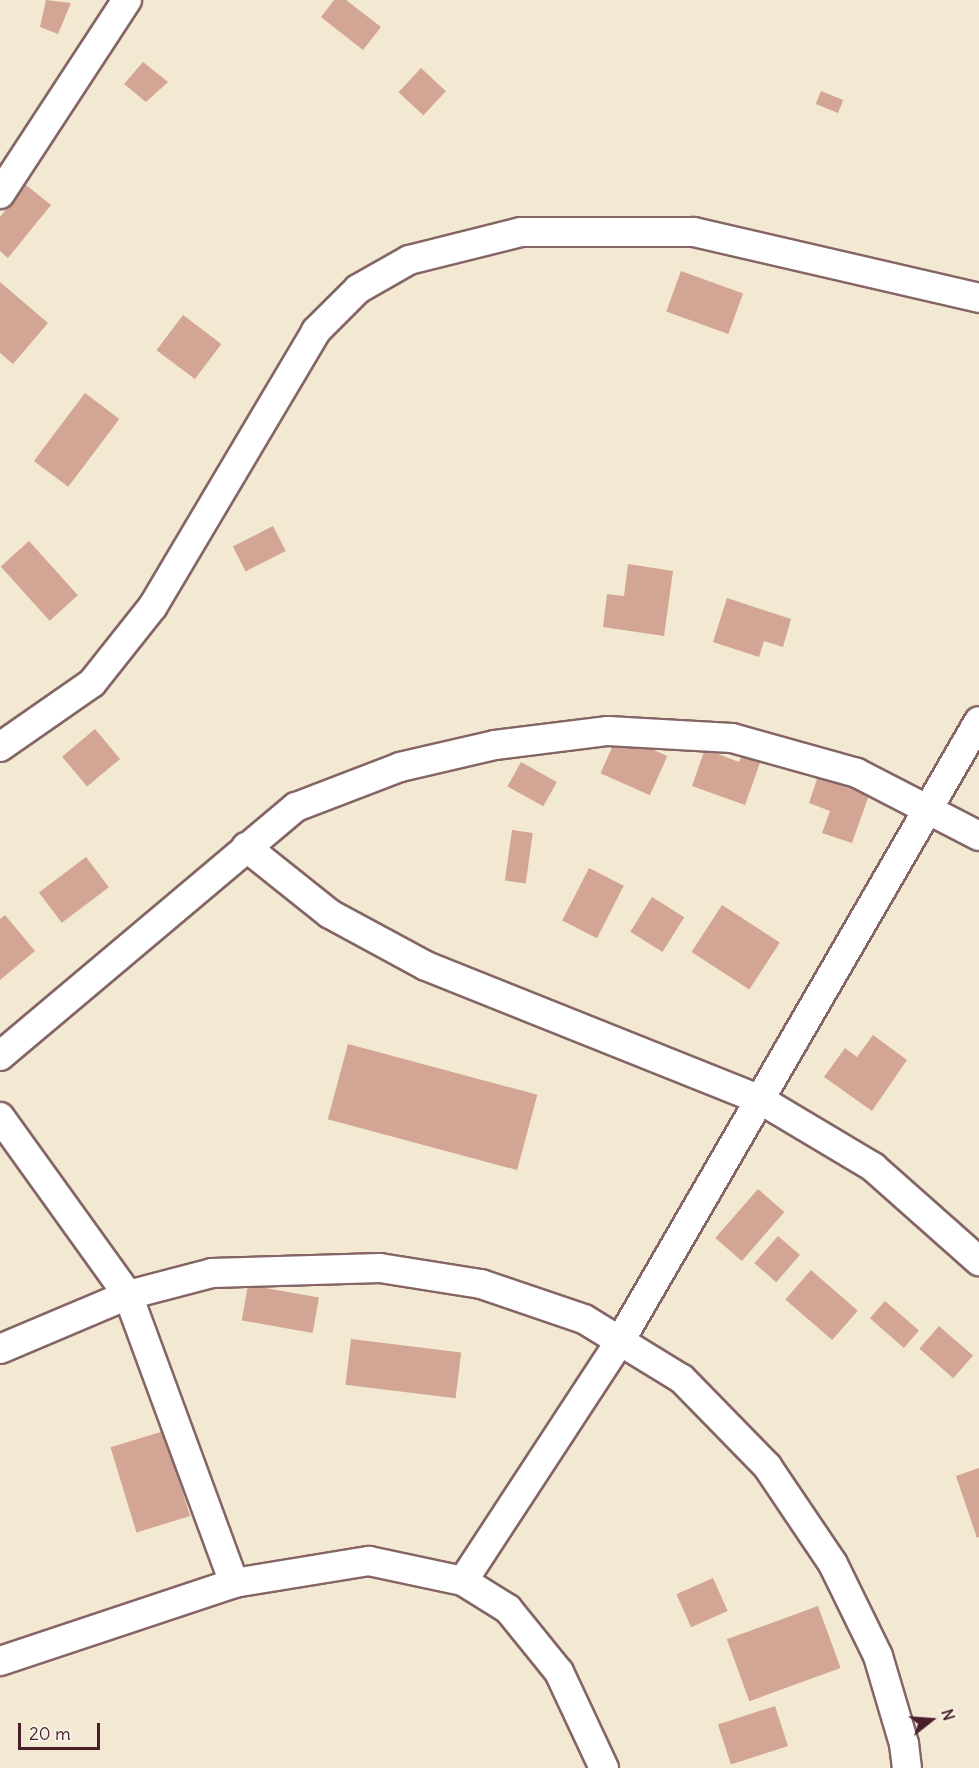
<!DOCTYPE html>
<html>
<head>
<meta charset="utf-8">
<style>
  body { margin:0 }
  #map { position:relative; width:979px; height:1768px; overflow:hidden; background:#f3e8d2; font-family:Delius,sans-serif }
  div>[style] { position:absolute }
  .building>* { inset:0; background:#d3a594; transform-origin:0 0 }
  .roads { filter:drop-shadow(2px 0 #856565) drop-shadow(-2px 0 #856565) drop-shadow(0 2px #856565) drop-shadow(0 -2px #856565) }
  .minor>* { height:28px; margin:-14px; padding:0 14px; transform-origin:14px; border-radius:14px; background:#fff }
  span { translate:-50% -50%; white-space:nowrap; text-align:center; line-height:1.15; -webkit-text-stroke:5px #f7f3e8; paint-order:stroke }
  .north { position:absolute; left:901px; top:1690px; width:60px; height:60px; -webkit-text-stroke:4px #f7f3e8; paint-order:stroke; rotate:73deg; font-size:16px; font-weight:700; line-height:24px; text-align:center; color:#4a1f2b }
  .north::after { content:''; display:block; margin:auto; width:21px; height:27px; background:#4a1f2b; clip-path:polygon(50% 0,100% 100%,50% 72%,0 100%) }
  .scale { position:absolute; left:18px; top:1723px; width:82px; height:27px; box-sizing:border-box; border:3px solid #4a1f2b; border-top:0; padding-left:8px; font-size:18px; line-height:21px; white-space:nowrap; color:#4a1f2b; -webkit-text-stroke:4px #f7f3e8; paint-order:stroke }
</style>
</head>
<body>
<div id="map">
  <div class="building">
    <div style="clip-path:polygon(46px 0,71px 3px,58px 34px,40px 27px)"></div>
    <div style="clip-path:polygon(334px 0,346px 0,381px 27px,363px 50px,321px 17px)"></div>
    <div style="clip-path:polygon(143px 62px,168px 82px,146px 102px,124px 84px)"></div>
    <div style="left:421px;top:68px;width:34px;height:33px;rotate:43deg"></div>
    <div style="left:821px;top:91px;width:24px;height:14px;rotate:22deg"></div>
    <div style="clip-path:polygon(26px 185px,51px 205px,8px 258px,0 251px,0 217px)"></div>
    <div style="left:681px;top:271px;width:66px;height:43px;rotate:20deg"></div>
    <div style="clip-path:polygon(0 282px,48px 323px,13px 364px,0 353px)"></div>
    <div style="left:183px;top:315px;width:48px;height:44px;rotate:37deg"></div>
    <div style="left:85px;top:393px;width:43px;height:85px;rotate:37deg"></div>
    <div style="left:273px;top:526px;width:28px;height:45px;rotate:63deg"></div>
    <div style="left:29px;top:541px;width:73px;height:38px;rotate:48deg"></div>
    <div style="clip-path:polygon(628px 564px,673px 571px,664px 636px,603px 627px,607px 594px,624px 596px)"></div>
    <div style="clip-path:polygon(727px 598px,791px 619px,783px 647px,764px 641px,759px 657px,713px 642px)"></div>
    <div style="left:95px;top:729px;width:39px;height:43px;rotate:50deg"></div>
    <div style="left:618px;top:734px;width:54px;height:43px;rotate:24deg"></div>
    <div style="clip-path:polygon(705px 749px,739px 762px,744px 750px,762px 757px,745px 805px,692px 786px)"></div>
    <div style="left:521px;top:762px;width:41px;height:28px;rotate:29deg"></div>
    <div style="clip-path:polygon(818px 776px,869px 795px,852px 843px,822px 833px,830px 811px,809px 803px)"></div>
    <div style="left:512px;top:830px;width:21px;height:51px;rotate:8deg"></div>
    <div style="left:86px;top:857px;width:38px;height:59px;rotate:53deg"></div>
    <div style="left:589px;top:868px;width:39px;height:59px;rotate:27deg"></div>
    <div style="left:652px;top:897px;width:38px;height:41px;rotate:32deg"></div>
    <div style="left:722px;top:905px;width:69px;height:56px;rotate:33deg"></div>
    <div style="clip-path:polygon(5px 915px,35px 951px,0 980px,0 919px)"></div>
    <div style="clip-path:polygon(873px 1035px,907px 1060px,872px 1111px,824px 1077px,845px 1048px,857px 1057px)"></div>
    <div style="left:348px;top:1044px;width:196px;height:78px;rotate:15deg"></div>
    <div style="left:758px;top:1189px;width:35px;height:65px;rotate:41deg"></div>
    <div style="left:778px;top:1236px;width:29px;height:36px;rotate:41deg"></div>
    <div style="left:811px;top:1270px;width:62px;height:39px;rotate:41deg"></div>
    <div style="left:248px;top:1285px;width:72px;height:36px;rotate:10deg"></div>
    <div style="left:885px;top:1301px;width:45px;height:23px;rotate:41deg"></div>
    <div style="left:939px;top:1326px;width:45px;height:30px;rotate:41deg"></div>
    <div style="left:351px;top:1339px;width:111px;height:46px;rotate:7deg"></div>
    <div style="left:164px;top:1431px;width:89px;height:56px;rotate:73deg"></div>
    <div style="clip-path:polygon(979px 1468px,979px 1537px,977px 1538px,956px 1476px)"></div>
    <div style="left:713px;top:1578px;width:36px;height:40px;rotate:66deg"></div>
    <div style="left:818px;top:1606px;width:66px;height:97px;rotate:70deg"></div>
    <div style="left:775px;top:1706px;width:42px;height:60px;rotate:72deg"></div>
  </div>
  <div class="roads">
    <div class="minor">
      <div style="left:0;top:194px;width:232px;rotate:-56.8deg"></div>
      <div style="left:0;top:747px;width:112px;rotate:-34.8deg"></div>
      <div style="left:92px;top:683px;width:98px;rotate:-51.6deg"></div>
      <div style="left:153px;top:606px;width:320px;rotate:-59.3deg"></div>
      <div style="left:316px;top:331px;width:59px;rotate:-45deg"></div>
      <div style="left:358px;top:289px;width:59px;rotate:-29.6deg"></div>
      <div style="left:409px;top:260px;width:115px;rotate:-14deg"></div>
      <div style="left:521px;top:232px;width:173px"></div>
      <div style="left:694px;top:232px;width:293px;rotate:13deg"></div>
      <div style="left:246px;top:847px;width:107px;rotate:38.6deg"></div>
      <div style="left:330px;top:914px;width:109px;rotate:28.4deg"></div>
      <div style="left:426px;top:966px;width:359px;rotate:21.8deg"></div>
      <div style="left:759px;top:1099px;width:133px;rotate:30.8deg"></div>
      <div style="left:873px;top:1167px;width:142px;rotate:41.6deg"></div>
      <div style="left:0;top:1056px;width:387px;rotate:-40.1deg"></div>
      <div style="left:296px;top:807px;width:111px;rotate:-21deg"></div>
      <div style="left:400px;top:767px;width:98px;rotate:-13deg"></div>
      <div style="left:495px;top:745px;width:114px;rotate:-7.1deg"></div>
      <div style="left:608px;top:731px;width:124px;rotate:3.2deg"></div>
      <div style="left:732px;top:738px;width:130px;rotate:15.6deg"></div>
      <div style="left:857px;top:773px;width:137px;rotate:27.3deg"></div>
      <div style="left:0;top:1117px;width:219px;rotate:54.3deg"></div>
      <div style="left:128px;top:1295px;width:307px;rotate:69.8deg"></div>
      <div style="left:0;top:1349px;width:139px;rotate:-22.9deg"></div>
      <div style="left:128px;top:1295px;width:87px;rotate:-14.7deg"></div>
      <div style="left:212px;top:1273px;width:168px;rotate:-1.7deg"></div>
      <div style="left:380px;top:1268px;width:102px;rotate:9deg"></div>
      <div style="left:481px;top:1284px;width:109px;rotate:18.8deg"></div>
      <div style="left:584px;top:1319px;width:115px;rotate:31.5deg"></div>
      <div style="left:682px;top:1379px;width:122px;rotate:45.7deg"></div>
      <div style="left:767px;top:1466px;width:118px;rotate:56deg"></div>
      <div style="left:833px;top:1564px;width:102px;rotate:63.9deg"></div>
      <div style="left:878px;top:1656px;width:92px;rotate:73.5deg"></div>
      <div style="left:904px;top:1744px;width:24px;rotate:83deg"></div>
      <div style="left:463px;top:1581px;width:287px;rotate:-56.8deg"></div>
      <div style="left:620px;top:1341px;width:716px;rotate:-59.93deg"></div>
      <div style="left:0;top:1661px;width:247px;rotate:-18.4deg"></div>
      <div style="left:234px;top:1583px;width:137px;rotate:-9.3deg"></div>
      <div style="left:369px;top:1561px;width:96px;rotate:12deg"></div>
      <div style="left:463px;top:1581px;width:53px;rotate:31.9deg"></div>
      <div style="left:508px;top:1609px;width:81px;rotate:51deg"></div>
      <div style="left:559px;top:1672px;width:106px;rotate:64.9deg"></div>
    </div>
  </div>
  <div class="north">N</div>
  <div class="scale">20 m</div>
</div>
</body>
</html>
